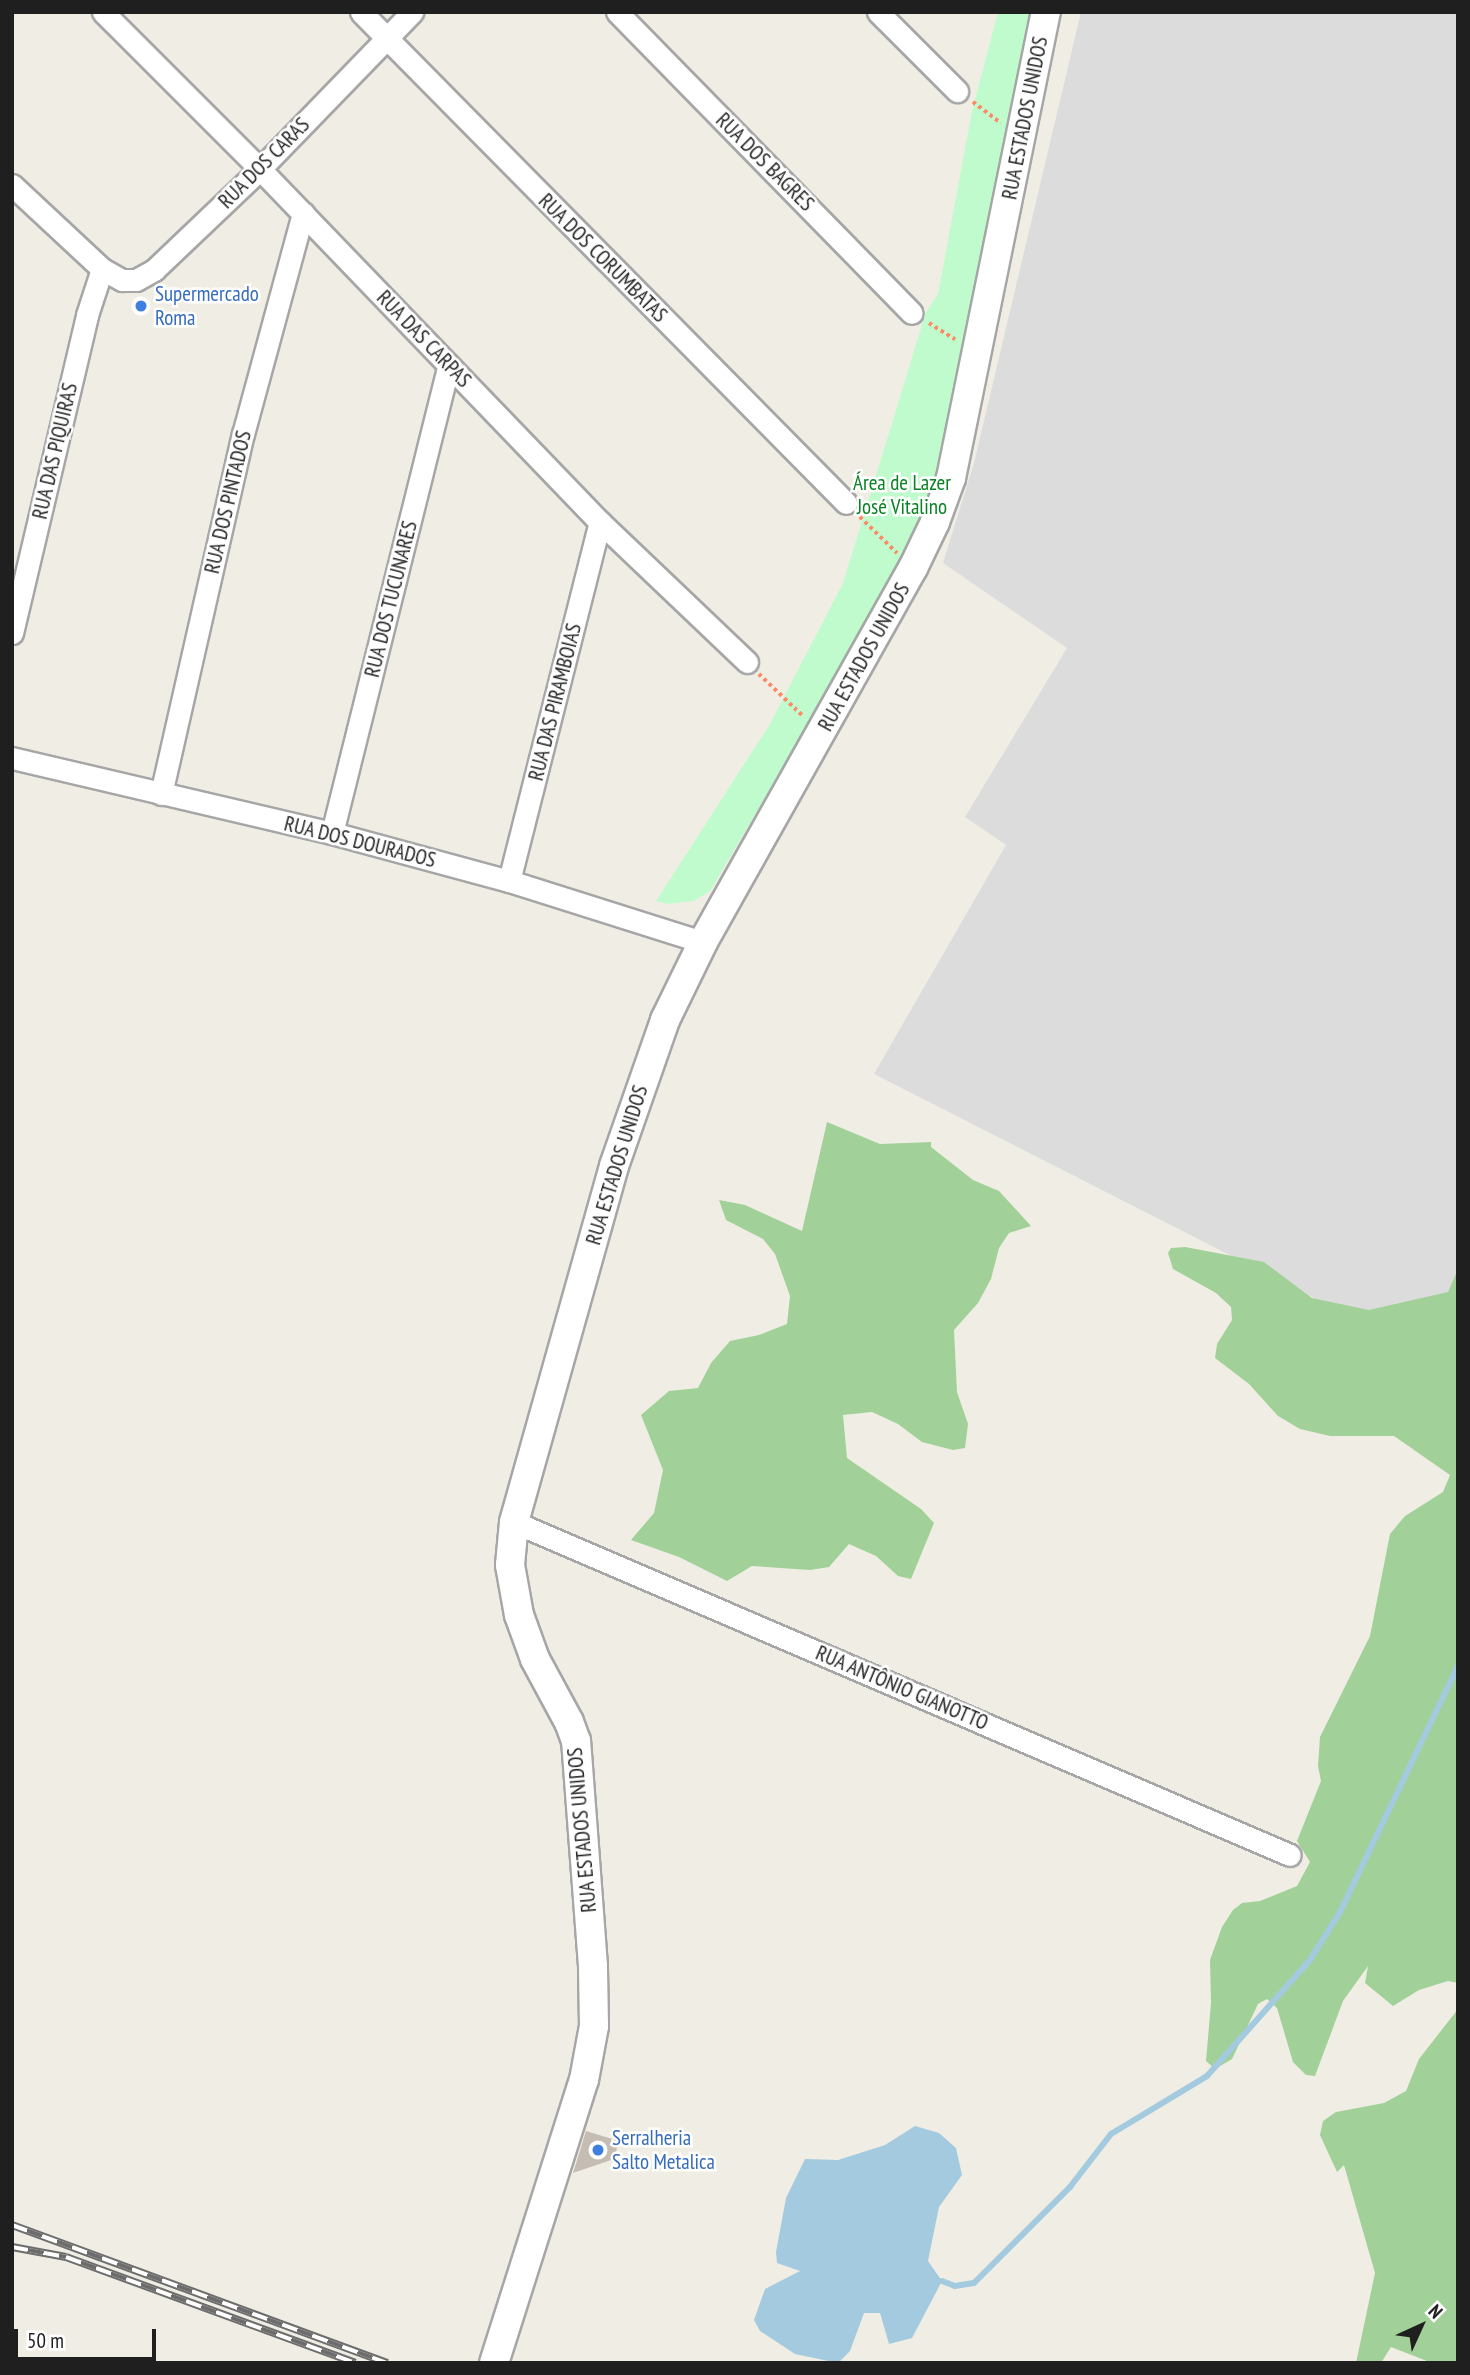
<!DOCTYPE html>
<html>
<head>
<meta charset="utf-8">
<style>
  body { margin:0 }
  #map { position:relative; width:1470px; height:2375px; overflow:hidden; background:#f0eee4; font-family:"PT Sans Narrow",sans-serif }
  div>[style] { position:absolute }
  .residential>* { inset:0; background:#dddcdc }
  .forest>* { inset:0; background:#a1d198 }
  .park>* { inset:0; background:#c0fbcd }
  .water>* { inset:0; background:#a3cadf }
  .stream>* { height:6px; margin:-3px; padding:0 3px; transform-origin:3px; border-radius:3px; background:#a3cadf }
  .building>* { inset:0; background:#c5bdb4 }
  .path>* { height:3.5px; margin-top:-1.75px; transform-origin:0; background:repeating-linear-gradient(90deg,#fe8b67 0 3.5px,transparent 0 7px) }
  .roads { filter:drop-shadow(2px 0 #a6a6a6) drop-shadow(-2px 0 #a6a6a6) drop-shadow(0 2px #a6a6a6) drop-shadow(0 -2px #a6a6a6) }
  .minor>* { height:21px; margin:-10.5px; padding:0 10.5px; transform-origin:10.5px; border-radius:10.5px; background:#fff }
  .tertiary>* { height:28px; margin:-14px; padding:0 14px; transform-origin:14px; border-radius:14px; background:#fff }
  .rail>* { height:8px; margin-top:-4px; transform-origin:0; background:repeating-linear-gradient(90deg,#fff 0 16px,#6d6d6d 0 32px); box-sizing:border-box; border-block:2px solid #6d6d6d }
  .dots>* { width:19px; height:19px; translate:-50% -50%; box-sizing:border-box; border:4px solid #fff; border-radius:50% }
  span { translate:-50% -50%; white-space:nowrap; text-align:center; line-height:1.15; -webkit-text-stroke:5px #fff; paint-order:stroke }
  .street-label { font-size:21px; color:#1f1f1f }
  .shop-label { font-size:21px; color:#366cbe }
  .left { translate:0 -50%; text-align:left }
  .park-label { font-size:21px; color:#088222 }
  .frame { position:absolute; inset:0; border:14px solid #1f1f1f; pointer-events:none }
  .north { position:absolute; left:1386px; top:2291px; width:70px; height:70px; -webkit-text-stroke:5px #fff; paint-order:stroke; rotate:45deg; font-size:19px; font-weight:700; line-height:28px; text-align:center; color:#1f1f1f }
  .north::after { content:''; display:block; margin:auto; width:24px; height:32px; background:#1f1f1f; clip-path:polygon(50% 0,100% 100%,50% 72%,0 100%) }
  .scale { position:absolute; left:14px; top:2329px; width:142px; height:32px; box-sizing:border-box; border:4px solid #1f1f1f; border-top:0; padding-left:9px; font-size:21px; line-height:24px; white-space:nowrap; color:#1f1f1f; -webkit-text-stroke:5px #fff; paint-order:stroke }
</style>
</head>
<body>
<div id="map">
  <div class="residential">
    <div style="clip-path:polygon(1081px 12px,1458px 12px,1458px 1270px,1430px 1357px,874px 1074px,1006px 845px,965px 817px,1067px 648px,943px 563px,974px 463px)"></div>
  </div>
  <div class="forest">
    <div style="clip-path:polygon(827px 1122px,880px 1144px,931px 1142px,931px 1147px,973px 1180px,999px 1191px,1031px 1226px,1009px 1233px,999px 1248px,991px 1279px,978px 1303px,954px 1330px,957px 1392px,968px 1424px,965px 1448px,953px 1450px,922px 1442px,898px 1424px,872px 1412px,843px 1415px,847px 1458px,921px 1509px,934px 1523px,911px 1579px,898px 1576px,876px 1556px,849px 1544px,829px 1567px,810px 1570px,752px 1566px,727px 1581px,679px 1557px,631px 1540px,654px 1513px,663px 1470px,641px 1415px,669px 1391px,698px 1388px,711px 1363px,730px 1341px,759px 1335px,787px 1324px,790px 1296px,775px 1254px,763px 1239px,726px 1220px,719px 1200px,745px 1205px,802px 1231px)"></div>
    <div style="clip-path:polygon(1185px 1247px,1264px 1262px,1312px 1298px,1369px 1310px,1448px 1292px,1458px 1269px,1458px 1983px,1448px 1981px,1419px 1990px,1393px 2006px,1365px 1983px,1368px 1966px,1343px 2001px,1315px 2076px,1306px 2075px,1293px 2062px,1277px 2008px,1267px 1999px,1258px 2004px,1232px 2059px,1215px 2069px,1206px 2061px,1211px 2003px,1210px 1960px,1222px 1927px,1233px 1910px,1242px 1903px,1260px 1901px,1297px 1886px,1310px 1862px,1297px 1841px,1321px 1781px,1318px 1766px,1320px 1737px,1370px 1636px,1390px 1534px,1405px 1516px,1443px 1492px,1450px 1475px,1394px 1436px,1330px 1436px,1300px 1429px,1278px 1416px,1249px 1384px,1215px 1358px,1217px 1344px,1232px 1320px,1231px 1307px,1216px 1293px,1173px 1269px,1168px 1253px,1171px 1248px)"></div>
    <div style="clip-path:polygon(1458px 2009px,1458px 2363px,1432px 2363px,1391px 2347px,1381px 2363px,1356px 2363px,1375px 2273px,1344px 2165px,1337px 2172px,1320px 2135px,1323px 2121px,1336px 2112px,1384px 2103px,1406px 2091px,1419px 2059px)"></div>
  </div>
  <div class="park">
    <div style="clip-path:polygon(998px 12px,1041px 12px,968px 375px,928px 512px,903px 563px,710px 891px,694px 901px,667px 904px,656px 901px,770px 724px,843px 583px,926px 312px,938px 294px,972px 111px)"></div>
  </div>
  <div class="water">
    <div style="clip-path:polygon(915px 2126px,939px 2133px,956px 2148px,962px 2175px,939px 2207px,928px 2261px,942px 2281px,912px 2338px,889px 2344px,880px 2313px,864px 2313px,850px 2351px,838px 2363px,795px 2354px,760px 2331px,754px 2320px,765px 2289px,800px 2271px,777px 2263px,776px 2252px,786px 2198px,805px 2159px,838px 2160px,885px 2145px)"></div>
  </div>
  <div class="stream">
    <div style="left:942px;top:2281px;width:14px;rotate:21deg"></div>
    <div style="left:955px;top:2286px;width:19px;rotate:-9deg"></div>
    <div style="left:974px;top:2283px;width:136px;rotate:-45deg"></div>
    <div style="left:1070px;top:2187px;width:67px;rotate:-52.3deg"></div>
    <div style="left:1111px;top:2134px;width:112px;rotate:-31.1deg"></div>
    <div style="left:1207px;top:2076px;width:155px;rotate:-48.4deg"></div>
    <div style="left:1310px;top:1960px;width:57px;rotate:-58deg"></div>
    <div style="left:1340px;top:1912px;width:273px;rotate:-64.4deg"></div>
  </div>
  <div class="building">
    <div style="clip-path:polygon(586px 2131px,619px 2141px,614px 2159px,573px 2173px)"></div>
  </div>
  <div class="path">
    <div style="left:973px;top:102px;width:35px;rotate:37deg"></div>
    <div style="left:929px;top:323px;width:31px;rotate:32deg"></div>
    <div style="left:860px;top:517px;width:52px;rotate:44.2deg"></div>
    <div style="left:759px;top:674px;width:62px;rotate:43.7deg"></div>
  </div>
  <div class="roads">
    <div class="minor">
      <div style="left:103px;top:12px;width:222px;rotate:45deg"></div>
      <div style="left:260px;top:169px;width:490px;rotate:46.1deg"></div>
      <div style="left:600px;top:522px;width:203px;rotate:43.6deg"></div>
      <div style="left:361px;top:12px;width:690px;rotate:45.35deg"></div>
      <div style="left:617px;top:12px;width:421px;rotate:45.6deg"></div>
      <div style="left:878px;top:12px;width:112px;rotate:45deg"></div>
      <div style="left:12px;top:185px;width:123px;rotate:43deg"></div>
      <div style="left:102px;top:269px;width:23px;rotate:29deg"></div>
      <div style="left:122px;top:280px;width:14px"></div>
      <div style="left:136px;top:280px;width:21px;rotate:-29deg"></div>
      <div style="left:154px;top:270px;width:146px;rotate:-43.6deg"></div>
      <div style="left:260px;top:169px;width:219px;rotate:-45.9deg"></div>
      <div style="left:12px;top:633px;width:327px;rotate:-76.7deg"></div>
      <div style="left:87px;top:315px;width:48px;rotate:-71.9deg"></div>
      <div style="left:12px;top:758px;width:329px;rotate:13.2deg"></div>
      <div style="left:332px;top:833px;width:183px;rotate:15.2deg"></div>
      <div style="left:509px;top:881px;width:203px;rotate:17.5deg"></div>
      <div style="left:161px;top:794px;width:369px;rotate:-77.2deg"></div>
      <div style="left:243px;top:434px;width:229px;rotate:-74.8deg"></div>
      <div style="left:332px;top:833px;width:482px;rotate:-76deg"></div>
      <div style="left:509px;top:881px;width:370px;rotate:-75.8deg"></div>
      <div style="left:514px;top:1522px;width:844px;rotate:23.23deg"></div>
    </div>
    <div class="tertiary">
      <div style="left:494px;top:2363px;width:297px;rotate:-72.4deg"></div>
      <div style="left:584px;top:2080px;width:55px;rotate:-79.5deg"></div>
      <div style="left:594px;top:2026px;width:60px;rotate:-91deg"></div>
      <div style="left:593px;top:1966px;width:226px;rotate:-94.3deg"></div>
      <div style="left:576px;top:1741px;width:20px;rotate:-110deg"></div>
      <div style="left:569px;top:1722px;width:72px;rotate:-118.4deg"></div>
      <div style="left:535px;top:1659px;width:47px;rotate:-110deg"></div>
      <div style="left:519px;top:1615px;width:51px;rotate:-100.2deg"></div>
      <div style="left:510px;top:1565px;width:43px;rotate:-84.7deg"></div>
      <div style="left:514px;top:1522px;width:370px;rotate:-74.3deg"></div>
      <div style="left:614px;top:1166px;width:155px;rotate:-70.7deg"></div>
      <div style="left:665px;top:1020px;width:87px;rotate:-64deg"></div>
      <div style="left:703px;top:942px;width:429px;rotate:-60.7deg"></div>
      <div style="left:913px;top:568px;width:51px;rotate:-64.4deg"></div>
      <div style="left:935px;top:522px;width:47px;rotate:-70deg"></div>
      <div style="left:951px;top:478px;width:476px;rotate:-78.5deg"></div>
    </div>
  </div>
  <div class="rail">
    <div style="left:12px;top:2225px;width:400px;rotate:20.2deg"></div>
    <div style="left:12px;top:2247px;width:55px;rotate:10.5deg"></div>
    <div style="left:66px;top:2257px;width:308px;rotate:20.1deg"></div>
  </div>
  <div class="dots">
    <div style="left:141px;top:306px;background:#3f7fe0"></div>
    <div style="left:598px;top:2150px;background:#3f7fe0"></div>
  </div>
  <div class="street-label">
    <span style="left:1025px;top:118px;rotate:-79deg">RUA ESTADOS UNIDOS</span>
    <span style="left:765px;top:162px;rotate:45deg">RUA DOS BAGRES</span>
    <span style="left:264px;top:163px;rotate:-45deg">RUA DOS CARAS</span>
    <span style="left:603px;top:258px;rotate:45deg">RUA DOS CORUMBATAS</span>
    <span style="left:424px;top:339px;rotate:46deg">RUA DAS CARPAS</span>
    <span style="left:55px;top:451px;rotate:-77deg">RUA DAS PIQUIRAS</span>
    <span style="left:228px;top:502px;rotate:-77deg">RUA DOS PINTADOS</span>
    <span style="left:391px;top:599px;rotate:-76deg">RUA DOS TUCUNARES</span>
    <span style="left:864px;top:657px;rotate:-61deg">RUA ESTADOS UNIDOS</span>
    <span style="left:555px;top:702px;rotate:-76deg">RUA DAS PIRAMBOIAS</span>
    <span style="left:360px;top:842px;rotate:14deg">RUA DOS DOURADOS</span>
    <span style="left:617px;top:1165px;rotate:-73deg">RUA ESTADOS UNIDOS</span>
    <span style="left:902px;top:1688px;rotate:23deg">RUA ANTÔNIO GIANOTTO</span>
    <span style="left:582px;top:1830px;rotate:-95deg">RUA ESTADOS UNIDOS</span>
  </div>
  <div class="shop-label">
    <span class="left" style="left:155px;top:306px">Supermercado<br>Roma</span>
    <span class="left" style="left:612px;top:2150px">Serralheria<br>Salto Metalica</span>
  </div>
  <div class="park-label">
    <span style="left:902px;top:495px">Área de Lazer<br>José Vitalino</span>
  </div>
  <div class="frame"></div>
  <div class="north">N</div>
  <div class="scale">50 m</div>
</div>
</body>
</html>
